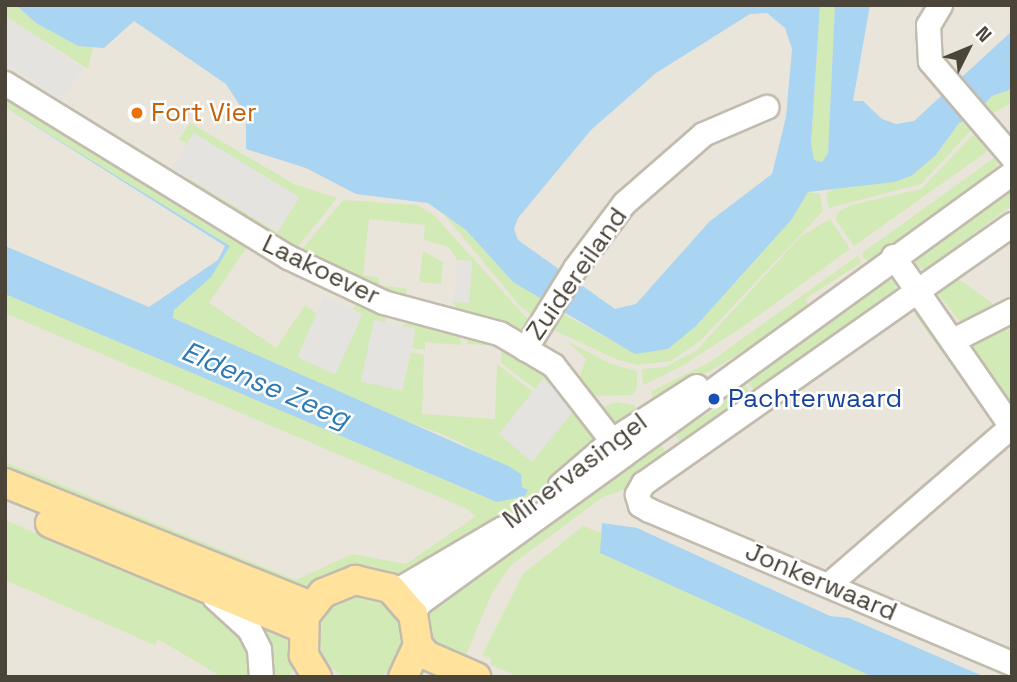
<!DOCTYPE html>
<html>
<head>
<meta charset="utf-8">
<style>
  body { margin:0 }
  #map { position:relative; width:1017px; height:682px; overflow:hidden; background:#f6f3ec; font-family:"Space Grotesk",sans-serif }
  div>[style] { position:absolute }
  .residential>* { inset:0; background:#eae5da; transform-origin:0 0 }
  .green>* { inset:0; background:#d2eab5 }
  .round { border-radius:50% }
  .parking>* { inset:0; background:#e5e3e0; transform-origin:0 0 }
  .water>* { inset:0; background:#a9d4f2 }
  .roads { filter:drop-shadow(2px 0 #c2bbae) drop-shadow(-2px 0 #c2bbae) drop-shadow(0 2px #c2bbae) drop-shadow(0 -2px #c2bbae) }
  .minor>* { height:23px; margin:-11.5px; padding:0 11.5px; transform-origin:11.5px; border-radius:11.5px; background:#fff }
  .major>* { height:28px; margin:-14px; padding:0 14px; transform-origin:14px; border-radius:14px; background:#ffe39c }
  .dots>* { width:19px; height:19px; translate:-50% -50%; box-sizing:border-box; border:4px solid #fff; border-radius:50% }
  span { translate:-50% -50%; white-space:nowrap; text-align:center; line-height:1.15; -webkit-text-stroke:5px #fff; paint-order:stroke }
  .food-label { font-size:26px; color:#c56008 }
  .left { translate:0 -50%; text-align:left }
  .street-label { font-size:26px; color:#4b4439 }
  .transit-label { font-size:26px; color:#164399 }
  .water-label { font-size:28px; color:#2e7ab2; font-style:italic }
  .frame { position:absolute; inset:0; border:7px solid #4b4439; pointer-events:none }
  .north { position:absolute; left:933px; top:14px; width:70px; height:70px; -webkit-text-stroke:5px #fff; paint-order:stroke; rotate:47deg; font-size:19px; font-weight:700; line-height:28px; text-align:center; color:#4b4439 }
  .north::after { content:''; display:block; margin:auto; width:24px; height:32px; background:#4b4439; clip-path:polygon(50% 0,100% 100%,50% 72%,0 100%) }
</style>
</head>
<body>
<div id="map">
  <div class="residential">
    <div style="left:5px;top:5px;width:1007px;height:672px"></div>
  </div>
  <div class="green">
    <div style="clip-path:polygon(5px 5px,16px 5px,36px 23px,78px 46px,93px 47px,88px 69px,5px 16px)"></div>
    <div style="clip-path:polygon(820px 5px,835px 5px,828px 154px,822px 162px,814px 160px,811px 144px)"></div>
    <div style="clip-path:polygon(1012px 89px,1012px 103px,987px 116px,981px 109px,992px 96px)"></div>
    <div style="clip-path:polygon(5px 92px,193px 214px,209px 217px,249px 244px,209px 303px,276px 348px,305px 305px,317px 314px,298px 358px,362px 314px,352px 309px,358px 303px,385px 313px,386px 323px,375px 320px,402px 391px,411px 352px,424px 355px,422px 414px,495px 419px,497px 364px,533px 392px,499px 435px,573px 411px,564px 404px,572px 403px,593px 427px,594px 438px,586px 452px,513px 514px,454px 545px,415px 575px,304px 593px,5px 476px,5px 462px,296px 580px,352px 554px,406px 564px,476px 516px,465px 508px,5px 313px,5px 294px,497px 502px,519px 496px,522px 487px,521px 474px,449px 437px,374px 409px,173px 318px,174px 310px,230px 246px,5px 107px)"></div>
    <div style="clip-path:polygon(972px 118px,977px 124px,921px 184px,829px 208px,826px 193px,839px 186px,851px 188px,936px 155px,959px 123px)"></div>
    <div style="clip-path:polygon(190px 123px,294px 184px,337px 198px,293px 253px,187px 187px,188px 178px,277px 232px,299px 198px,194px 133px,187px 144px,179px 139px)"></div>
    <div style="clip-path:polygon(976px 132px,995px 146px,854px 246px,836px 220px,837px 213px,851px 205px,921px 189px)"></div>
    <div style="clip-path:polygon(998px 155px,997px 169px,988px 179px,870px 263px,863px 257px,862px 253px)"></div>
    <div style="clip-path:polygon(1012px 183px,1012px 205px,927px 269px,919px 268px,915px 262px,925px 251px,922px 247px)"></div>
    <div style="clip-path:polygon(808px 192px,820px 194px,823px 211px,700px 341px,671px 361px,638px 365px,618px 360px,545px 326px,559px 307px,565px 315px,635px 353px,668px 349px,696px 326px,792px 219px)"></div>
    <div style="clip-path:polygon(343px 200px,417px 205px,434px 215px,532px 324px,516px 332px,460px 314px,453px 302px,469px 302px,472px 261px,457px 260px,449px 247px,424px 240px,425px 225px,369px 219px,363px 275px,379px 278px,379px 285px,407px 289px,406px 302px,298px 254px)"></div>
    <div style="clip-path:polygon(443px 213px,466px 230px,513px 282px,547px 301px,536px 320px,519px 305px)"></div>
    <div style="clip-path:polygon(830px 219px,850px 249px,744px 326px,682px 366px,643px 385px,642px 369px,665px 367px,696px 351px,800px 237px)"></div>
    <div style="clip-path:polygon(423px 251px,443px 262px,441px 284px,419px 282px)"></div>
    <div style="clip-path:polygon(857px 256px,862px 262px,805px 299px,809px 306px,756px 344px,652px 405px,652px 391px,710px 362px)"></div>
    <div style="clip-path:polygon(952px 274px,993px 304px,962px 324px,937px 293px,938px 285px)"></div>
    <div style="clip-path:polygon(896px 279px,895px 292px,760px 386px,753px 389px,744px 376px,874px 280px,878px 285px)"></div>
    <div style="clip-path:polygon(924px 309px,996px 411px,989px 417px,915px 315px)"></div>
    <div style="clip-path:polygon(414px 318px,459px 329px,461px 345px,425px 342px,425px 350px,412px 348px,415px 329px,402px 326px)"></div>
    <div style="clip-path:polygon(1010px 321px,1012px 323px,1012px 405px,969px 344px)"></div>
    <div style="clip-path:polygon(467px 332px,494px 339px,550px 376px,551px 386px,543px 379px,535px 389px,501px 363px,502px 346px,467px 344px)"></div>
    <div style="clip-path:polygon(567px 341px,611px 364px,637px 371px,637px 388px,632px 395px,588px 396px,578px 381px,586px 359px)"></div>
    <div style="clip-path:polygon(743px 382px,750px 392px,681px 442px,669px 427px,687px 416px,693px 422px,718px 408px)"></div>
    <div style="clip-path:polygon(616px 402px,634px 405px,640px 414px,620px 424px,610px 421px,598px 409px)"></div>
    <div style="clip-path:polygon(656px 438px,666px 452px,632px 478px,630px 488px,603px 497px,511px 565px,493px 591px,462px 664px,432px 645px,426px 624px,431px 603px)"></div>
    <div style="clip-path:polygon(5px 520px,84px 553px,115px 560px,207px 602px,247px 640px,255px 677px,222px 677px,158px 639px,155px 645px,5px 580px)"></div>
    <div style="clip-path:polygon(583px 526px,604px 534px,600px 553px,873px 677px,520px 677px,491px 665px,491px 658px,482px 655px,523px 574px)"></div>
    <div class="round" style="left:319px;top:594px;width:86px;height:86px"></div>
    <div style="clip-path:polygon(268px 618px,293px 638px,296px 667px,288px 677px,268px 677px,255px 629px)"></div>
  </div>
  <div class="parking">
    <div style="clip-path:polygon(5px 16px,83px 68px,61px 101px,5px 64px)"></div>
    <div style="left:193px;top:133px;width:124px;height:41px;rotate:31deg"></div>
    <div style="left:457px;top:260px;width:15px;height:42px;rotate:4deg"></div>
    <div style="left:324px;top:297px;width:42px;height:66px;rotate:24deg"></div>
    <div style="left:374px;top:320px;width:42px;height:63px;rotate:12deg"></div>
    <div style="clip-path:polygon(543px 379px,568px 400px,565px 404px,573px 411px,532px 462px,499px 434px)"></div>
  </div>
  <div class="water">
    <div style="clip-path:polygon(evenodd,16px 5px,820px 5px,811px 144px,814px 160px,822px 162px,828px 154px,835px 5px,870px 5px,853px 101px,863px 101px,882px 119px,896px 124px,914px 121px,1012px 31px,1012px 89px,992px 96px,972px 118px,959px 123px,936px 155px,911px 176px,894px 182px,808px 192px,792px 219px,696px 326px,668px 349px,635px 354px,513px 282px,466px 230px,428px 203px,356px 194px,306px 168px,246px 149px,246px 115px,226px 84px,134px 21px,104px 48px,78px 46px,36px 23px,16px 5px,767px 13px,785px 28px,792px 49px,786px 117px,772px 174px,709px 222px,636px 304px,615px 309px,518px 240px,514px 229px,518px 218px,591px 130px,656px 73px,750px 14px,767px 13px)"></div>
    <div style="clip-path:polygon(5px 107px,230px 246px,211px 277px,174px 310px,173px 318px,508px 466px,521px 474px,522px 487px,528px 490px,525px 496px,497px 502px,5px 294px,5px 246px,149px 307px,218px 260px,225px 246px)"></div>
    <div style="clip-path:polygon(602px 523px,637px 528px,830px 616px,849px 618px,985px 677px,873px 677px,600px 553px)"></div>
  </div>
  <div class="roads">
    <div class="minor">
      <div style="left:940px;top:5px;width:23px;rotate:121deg"></div>
      <div style="left:928px;top:25px;width:36px;rotate:87deg"></div>
      <div style="left:930px;top:61px;width:126px;rotate:49.5deg"></div>
      <div style="left:5px;top:83px;width:332px;rotate:31.6deg"></div>
      <div style="left:288px;top:257px;width:105px;rotate:25.3deg"></div>
      <div style="left:383px;top:302px;width:120px;rotate:15deg"></div>
      <div style="left:499px;top:333px;width:63px;rotate:30.7deg"></div>
      <div style="left:553px;top:365px;width:114px;rotate:52.1deg"></div>
      <div style="left:1012px;top:224px;width:451px;rotate:144.9deg"></div>
      <div style="left:643px;top:483px;width:13px;rotate:119deg"></div>
      <div style="left:637px;top:494px;width:11px;rotate:75deg"></div>
      <div style="left:640px;top:505px;width:10px;rotate:29deg"></div>
      <div style="left:649px;top:510px;width:394px;rotate:22.9deg"></div>
      <div style="left:893px;top:256px;width:209px;rotate:55.3deg"></div>
      <div style="left:953px;top:340px;width:66px;rotate:-27deg"></div>
      <div style="left:525px;top:349px;width:95px;rotate:-58.3deg"></div>
      <div style="left:575px;top:268px;width:81px;rotate:-53deg"></div>
      <div style="left:624px;top:203px;width:105px;rotate:-41.1deg"></div>
      <div style="left:703px;top:134px;width:69px;rotate:-23.2deg"></div>
      <div style="left:560px;top:485px;width:69px;rotate:-40.9deg"></div>
      <div style="left:612px;top:440px;width:100px;rotate:-32.7deg"></div>
      <div style="left:829px;top:584px;width:240px;rotate:-40.9deg"></div>
      <div style="left:390px;top:588px;width:12px;rotate:-5deg"></div>
      <div style="left:402px;top:587px;width:116px;rotate:-30.5deg"></div>
      <div style="left:214px;top:597px;width:47px;rotate:42.4deg"></div>
      <div style="left:249px;top:629px;width:22px;rotate:63deg"></div>
      <div style="left:259px;top:649px;width:28px;rotate:86deg"></div>
      <div style="left:413px;top:614px;width:13px;rotate:-61deg"></div>
      <div style="left:419px;top:603px;width:732px;rotate:-35.95deg"></div>
    </div>
    <div class="major">
      <div style="left:5px;top:483px;width:330px;rotate:21.9deg"></div>
      <div style="left:50px;top:523px;width:273px;rotate:22.6deg"></div>
      <div style="left:418px;top:645px;width:13px;rotate:51deg"></div>
      <div style="left:426px;top:655px;width:55px;rotate:23.7deg"></div>
      <div style="left:317px;top:677px;width:26px;rotate:-121deg"></div>
      <div style="left:304px;top:655px;width:39px;rotate:-89deg"></div>
      <div style="left:305px;top:616px;width:29px;rotate:-52deg"></div>
      <div style="left:323px;top:593px;width:35px;rotate:-22deg"></div>
      <div style="left:355px;top:580px;width:36px;rotate:13deg"></div>
      <div style="left:390px;top:588px;width:35px;rotate:49deg"></div>
      <div style="left:413px;top:614px;width:31px;rotate:81deg"></div>
      <div style="left:418px;top:645px;width:35px;rotate:115deg"></div>
    </div>
  </div>
  <div class="dots">
    <div style="left:137px;top:113px;background:#e8710a"></div>
    <div style="left:714px;top:399px;background:#1a4fb4"></div>
  </div>
  <div class="food-label">
    <span class="left" style="left:151px;top:113px">Fort Vier</span>
  </div>
  <div class="street-label">
    <span style="left:321px;top:270px;rotate:26deg">Laakoever</span>
    <span style="left:577px;top:274px;rotate:-55deg">Zuidereiland</span>
    <span style="left:575px;top:471px;rotate:-37deg">Minervasingel</span>
    <span style="left:821px;top:582px;rotate:23deg">Jonkerwaard</span>
  </div>
  <div class="transit-label">
    <span class="left" style="left:728px;top:399px">Pachterwaard</span>
  </div>
  <div class="water-label">
    <span style="left:266px;top:384px;rotate:23deg">Eldense Zeeg</span>
  </div>
  <div class="frame"></div>
  <div class="north">N</div>
</div>
</body>
</html>
